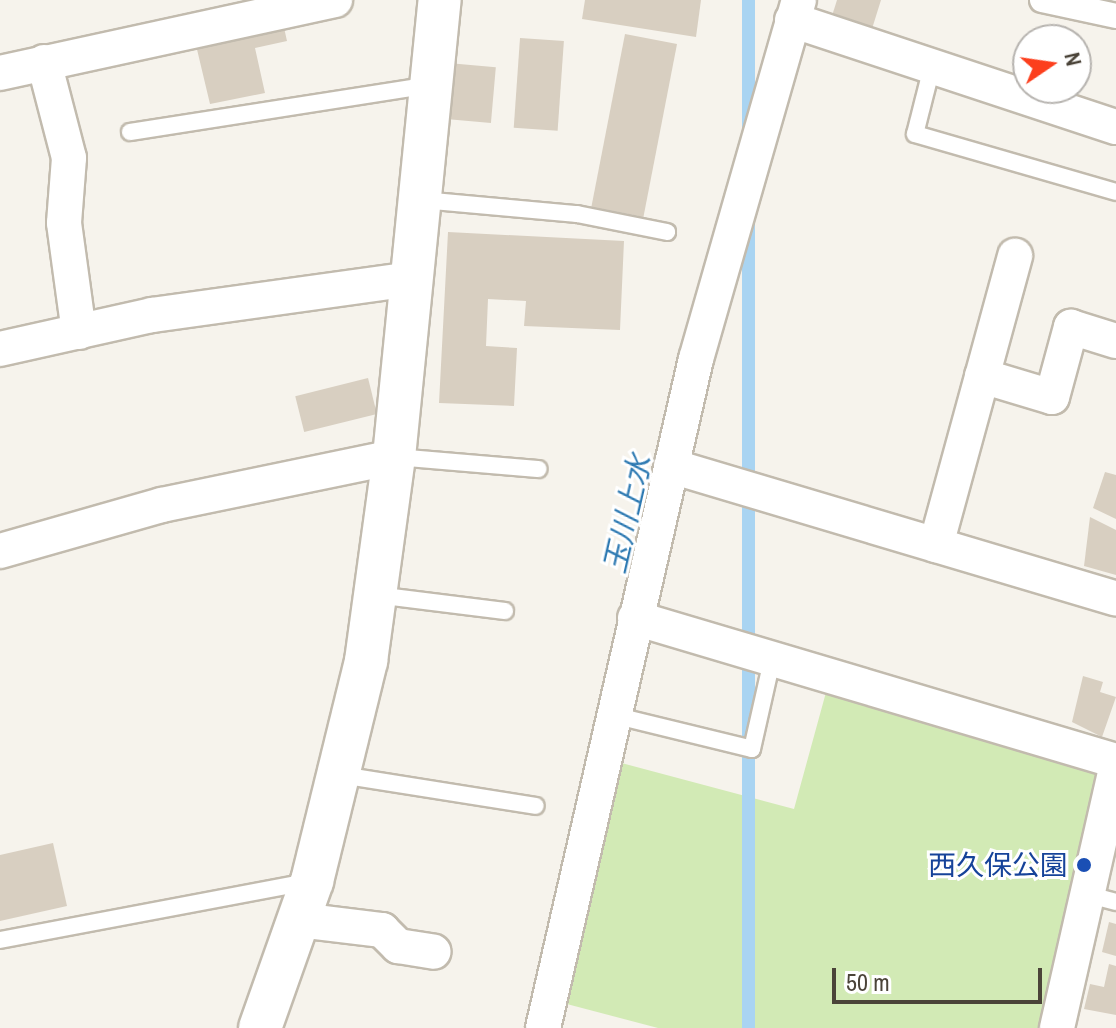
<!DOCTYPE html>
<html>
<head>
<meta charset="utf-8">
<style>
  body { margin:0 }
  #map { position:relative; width:1116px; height:1028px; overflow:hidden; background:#f6f3ec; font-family:"Archivo Narrow","Noto Sans JP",sans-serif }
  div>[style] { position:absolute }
  .green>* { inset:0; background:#d2eab5 }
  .water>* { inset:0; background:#a9d4f2; transform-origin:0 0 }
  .building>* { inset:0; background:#d8cfc1; transform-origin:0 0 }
  .roads { filter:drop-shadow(2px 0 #c2bbae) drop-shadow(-2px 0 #c2bbae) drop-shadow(0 2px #c2bbae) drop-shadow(0 -2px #c2bbae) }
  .service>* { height:16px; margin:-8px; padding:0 8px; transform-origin:8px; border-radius:8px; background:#fff }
  .pedestrian>* { height:24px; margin:-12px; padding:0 12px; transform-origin:12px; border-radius:12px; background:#fff }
  .minor>* { height:34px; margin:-17px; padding:0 17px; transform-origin:17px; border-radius:17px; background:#fff }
  .tertiary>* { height:42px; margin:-21px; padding:0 21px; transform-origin:21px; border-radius:21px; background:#fff }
  .dots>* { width:22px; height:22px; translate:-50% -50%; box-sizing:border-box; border:4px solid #fff; border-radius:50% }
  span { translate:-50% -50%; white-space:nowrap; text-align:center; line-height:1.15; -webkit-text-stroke:6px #fff; paint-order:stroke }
  .transit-label { font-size:28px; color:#164399 }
  .right { translate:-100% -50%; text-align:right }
  .water-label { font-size:30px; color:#2e7ab2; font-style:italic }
  .north { position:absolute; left:1012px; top:24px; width:80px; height:80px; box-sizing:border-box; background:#fff; border:2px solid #b7b4b0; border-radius:50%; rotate:77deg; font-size:22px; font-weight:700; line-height:32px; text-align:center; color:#4b4439 }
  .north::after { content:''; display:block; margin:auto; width:28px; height:36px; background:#fc3f1d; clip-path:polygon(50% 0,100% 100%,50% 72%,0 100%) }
  .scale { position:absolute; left:832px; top:968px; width:210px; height:36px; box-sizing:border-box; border:4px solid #4b4439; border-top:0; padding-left:10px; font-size:24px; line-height:28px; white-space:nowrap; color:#4b4439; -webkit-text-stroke:6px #fff; paint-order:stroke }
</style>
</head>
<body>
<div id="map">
  <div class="green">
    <div style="clip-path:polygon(828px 685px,1098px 765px,1043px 1028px,658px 1028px,563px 1003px,614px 761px,794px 809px)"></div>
  </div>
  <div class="water">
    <div style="left:742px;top:0;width:13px;height:1056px"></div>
  </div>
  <div class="building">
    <div style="clip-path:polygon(585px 0,701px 0,696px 37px,582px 19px)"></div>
    <div style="clip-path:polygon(837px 0,881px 0,871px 32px,831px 19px)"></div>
    <div style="clip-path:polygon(283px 23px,287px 41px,255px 48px,265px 93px,210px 104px,195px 41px)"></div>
    <div style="left:625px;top:34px;width:53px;height:176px;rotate:11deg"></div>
    <div style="left:520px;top:38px;width:44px;height:90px;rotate:4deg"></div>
    <div style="left:448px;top:63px;width:48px;height:56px;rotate:5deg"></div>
    <div style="clip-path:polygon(448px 232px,624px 241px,620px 330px,524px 326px,526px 301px,488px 299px,486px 346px,517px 348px,514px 406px,439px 403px)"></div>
    <div style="left:368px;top:378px;width:37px;height:75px;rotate:76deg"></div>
    <div style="clip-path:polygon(1105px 472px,1116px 475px,1116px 519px,1093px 508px)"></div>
    <div style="clip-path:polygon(1090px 517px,1116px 530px,1116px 575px,1084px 566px)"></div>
    <div style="clip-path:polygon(1083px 676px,1103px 682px,1100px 692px,1116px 697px,1102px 737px,1072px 722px)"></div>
    <div style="clip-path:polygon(53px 843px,67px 906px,0 921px,0 855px)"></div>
    <div style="clip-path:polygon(1109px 922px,1116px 924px,1116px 956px,1102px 952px)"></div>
    <div style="clip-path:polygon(1109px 964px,1116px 966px,1116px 1015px,1084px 1009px,1090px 984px,1104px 987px)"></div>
  </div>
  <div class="roads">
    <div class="service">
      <div style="left:932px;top:67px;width:69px;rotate:104.2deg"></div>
      <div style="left:915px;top:134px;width:209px;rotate:16.1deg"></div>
      <div style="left:130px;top:132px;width:305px;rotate:-8.9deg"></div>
      <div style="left:422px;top:200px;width:156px;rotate:5.2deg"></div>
      <div style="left:577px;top:214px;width:92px;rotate:11.3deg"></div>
      <div style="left:395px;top:457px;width:144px;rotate:4.8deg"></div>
      <div style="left:376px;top:595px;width:130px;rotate:7.1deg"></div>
      <div style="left:613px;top:715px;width:143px;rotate:13.7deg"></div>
      <div style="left:752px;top:749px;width:91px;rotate:-77.3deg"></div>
      <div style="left:341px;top:775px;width:197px;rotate:9deg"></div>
      <div style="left:1086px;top:894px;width:31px;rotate:15deg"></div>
      <div style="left:0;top:940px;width:312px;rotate:-10.7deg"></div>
    </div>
    <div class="pedestrian">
      <div style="left:1042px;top:0;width:76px;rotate:12.2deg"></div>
    </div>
    <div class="minor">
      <div style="left:792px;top:20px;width:341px;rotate:18.3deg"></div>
      <div style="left:44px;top:62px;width:99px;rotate:75.4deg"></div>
      <div style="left:69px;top:158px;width:65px;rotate:94.4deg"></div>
      <div style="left:64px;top:223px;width:110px;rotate:82.2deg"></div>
      <div style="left:0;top:73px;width:343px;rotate:-12.3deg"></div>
      <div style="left:0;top:349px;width:156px;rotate:-12.6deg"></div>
      <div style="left:152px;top:315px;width:263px;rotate:-7.9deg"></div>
      <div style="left:982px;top:376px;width:73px;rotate:16.7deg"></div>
      <div style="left:1052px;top:397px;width:73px;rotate:-74.8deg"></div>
      <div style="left:1071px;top:327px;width:47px;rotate:17.3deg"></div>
      <div style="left:671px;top:466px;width:464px;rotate:16.6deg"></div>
      <div style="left:936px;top:545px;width:300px;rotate:-74.7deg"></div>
      <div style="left:0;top:551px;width:168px;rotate:-15.9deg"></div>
      <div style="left:162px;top:505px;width:237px;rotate:-11.7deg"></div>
      <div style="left:635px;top:618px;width:502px;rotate:16.56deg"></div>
      <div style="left:299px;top:920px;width:84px;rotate:6.9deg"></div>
      <div style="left:382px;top:930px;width:23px;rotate:45deg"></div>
      <div style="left:398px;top:946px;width:36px;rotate:9deg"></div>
      <div style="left:543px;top:1028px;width:686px;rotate:-77.12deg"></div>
      <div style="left:696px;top:359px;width:373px;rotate:-74deg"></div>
      <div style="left:1057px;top:1028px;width:266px;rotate:-77.2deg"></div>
    </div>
    <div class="tertiary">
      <div style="left:260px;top:1028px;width:156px;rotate:-70.5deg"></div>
      <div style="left:312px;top:881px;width:227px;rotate:-76.2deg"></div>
      <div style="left:366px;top:661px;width:206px;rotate:-82.2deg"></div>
      <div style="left:394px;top:457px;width:459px;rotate:-84.3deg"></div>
    </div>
  </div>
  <div class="dots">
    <div style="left:1084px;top:865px;background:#1a4fb4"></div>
  </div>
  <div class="transit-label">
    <span class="right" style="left:1068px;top:865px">西久保公園</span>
  </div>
  <div class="water-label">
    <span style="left:627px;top:514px;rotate:-77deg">玉川上水</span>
  </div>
  <div class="north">N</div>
  <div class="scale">50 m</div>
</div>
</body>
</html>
